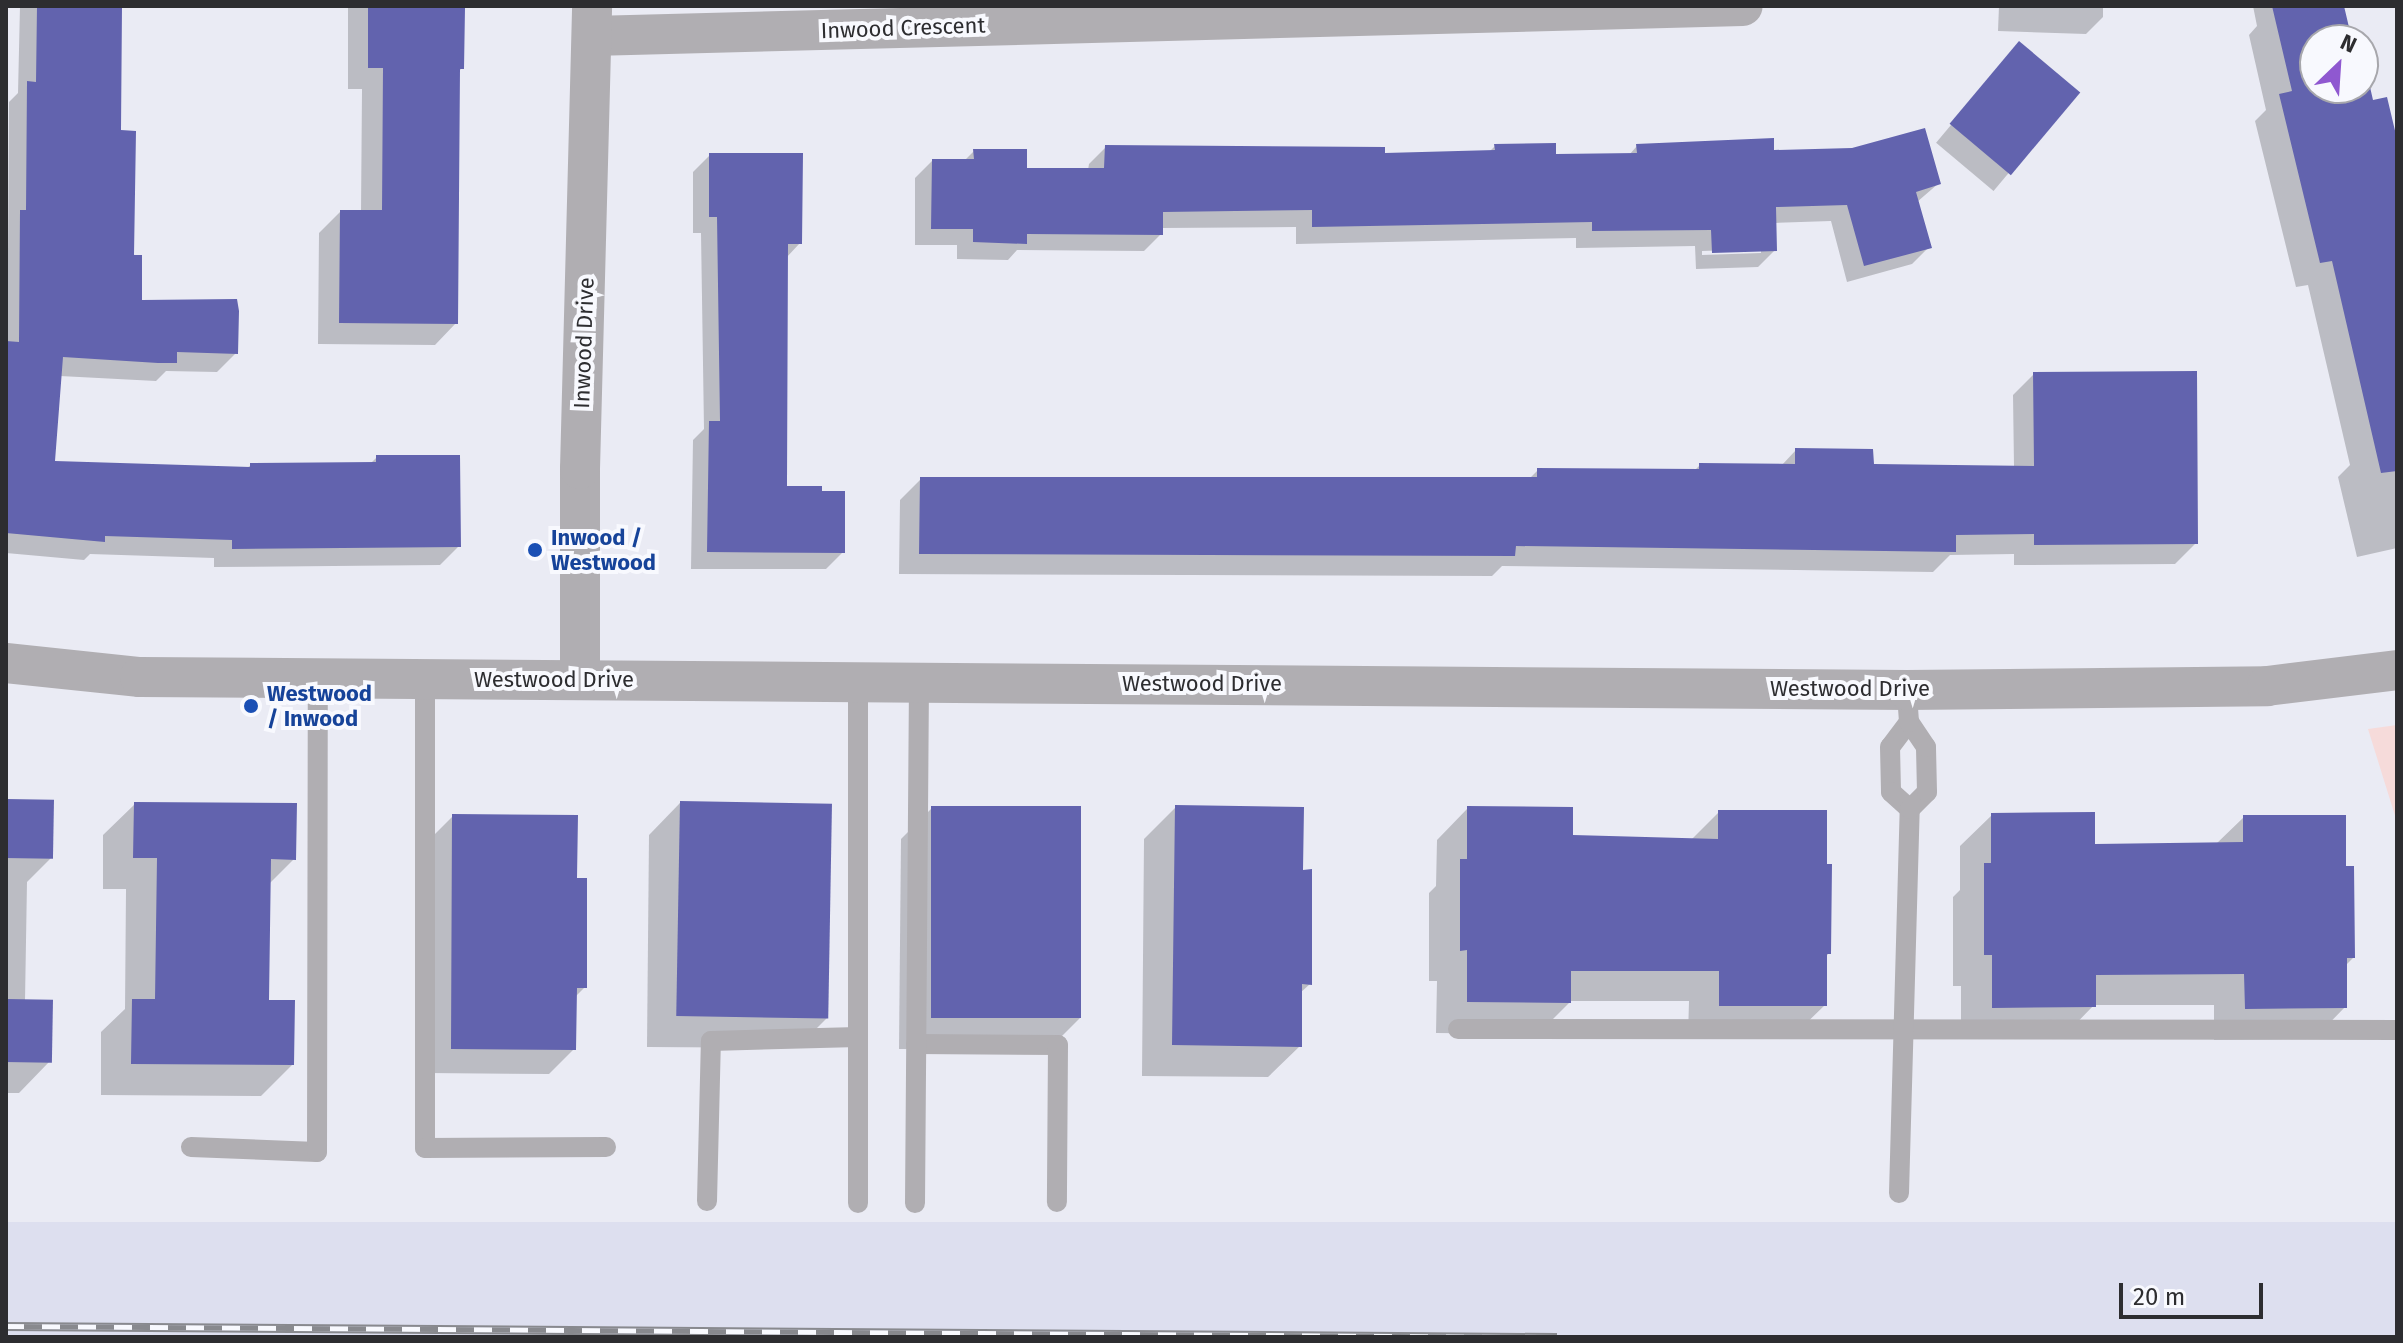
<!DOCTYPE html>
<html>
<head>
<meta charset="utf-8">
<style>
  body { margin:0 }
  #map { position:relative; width:2403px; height:1343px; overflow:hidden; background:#eaebf4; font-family:"Fira Sans",sans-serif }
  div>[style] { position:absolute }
  .commercial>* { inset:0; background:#f6dbda }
  .built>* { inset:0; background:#dddfef; transform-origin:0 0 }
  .shadow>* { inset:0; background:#0003; transform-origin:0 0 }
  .building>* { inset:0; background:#6263ae; transform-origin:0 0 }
  .service>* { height:20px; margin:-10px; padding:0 10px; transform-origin:10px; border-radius:10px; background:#b0aeb2 }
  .minor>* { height:40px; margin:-20px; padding:0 20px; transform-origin:20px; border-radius:20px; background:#b0aeb2 }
  .rail>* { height:9px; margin-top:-4.5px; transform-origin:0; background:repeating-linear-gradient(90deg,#f8f9fe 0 18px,#88898e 0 36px); box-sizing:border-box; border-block:2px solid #88898e }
  .dots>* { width:22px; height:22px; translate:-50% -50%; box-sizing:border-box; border:4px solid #f8f9fe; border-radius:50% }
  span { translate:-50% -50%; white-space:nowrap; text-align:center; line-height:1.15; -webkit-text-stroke:8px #f8f9fe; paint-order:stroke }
  .street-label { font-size:22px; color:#2d2d30 }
  .transit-label { font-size:22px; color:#164399; font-weight:700 }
  .left { translate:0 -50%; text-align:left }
  .frame { position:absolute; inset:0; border:8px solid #2d2d30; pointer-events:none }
  .north { position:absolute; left:2299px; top:24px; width:80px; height:80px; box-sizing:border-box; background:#f8f9fe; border:2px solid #a7a7ac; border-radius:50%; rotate:25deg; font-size:22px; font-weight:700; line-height:32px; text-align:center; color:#2d2d30 }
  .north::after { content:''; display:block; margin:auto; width:28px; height:36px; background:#8f58d0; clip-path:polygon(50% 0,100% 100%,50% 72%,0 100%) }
  .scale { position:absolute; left:2119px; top:1283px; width:144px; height:36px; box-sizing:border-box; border:4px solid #2d2d30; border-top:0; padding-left:10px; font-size:24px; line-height:28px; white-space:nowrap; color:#2d2d30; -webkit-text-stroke:6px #f8f9fe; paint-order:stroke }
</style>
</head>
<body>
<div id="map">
  <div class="commercial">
    <div style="clip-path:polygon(2397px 725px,2397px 822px,2368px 729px)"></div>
  </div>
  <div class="built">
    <div style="left:6px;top:1222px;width:2391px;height:115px"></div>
  </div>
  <div class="shadow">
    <div style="clip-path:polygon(20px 6px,120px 6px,119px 132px,140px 302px,236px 353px,217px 372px,166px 371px,156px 381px,60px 376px,53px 463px,247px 468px,251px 465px,370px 464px,377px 457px,459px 546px,440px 565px,214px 567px,214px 558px,90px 554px,84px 560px,6px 553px,9px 102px,18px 93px)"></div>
    <div style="clip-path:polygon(348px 6px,447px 6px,462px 68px,458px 72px,456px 323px,435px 345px,318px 344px,319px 233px,340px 212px,361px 212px,362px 89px,348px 89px)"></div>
    <div style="clip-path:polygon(1999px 6px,2103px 6px,2103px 17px,2086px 34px,1998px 31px)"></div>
    <div style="clip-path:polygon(2253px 6px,2342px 6px,2350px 40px,2315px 40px,2315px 88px,2363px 88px,2363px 77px,2371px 102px,2397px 147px,2397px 548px,2357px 557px,2338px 477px,2350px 465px,2308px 285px,2296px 287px,2255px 121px,2266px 110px,2249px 35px,2257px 26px)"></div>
    <div style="left:2019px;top:44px;width:75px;height:129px;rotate:40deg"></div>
    <div style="clip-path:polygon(evenodd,1495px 146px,1554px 156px,1629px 155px,1637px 146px,1772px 152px,1939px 183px,1917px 202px,1929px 247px,1912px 264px,1847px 282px,1831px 221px,1774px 223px,1775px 250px,1758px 267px,1696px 269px,1695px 246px,1576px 248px,1576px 238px,1296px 244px,1296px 227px,1161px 228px,1161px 234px,1144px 251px,1017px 250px,1008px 260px,957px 259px,957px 245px,915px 245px,915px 178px,932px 161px,964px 161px,974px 151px,1025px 170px,1088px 170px,1089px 164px,1106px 147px,1383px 156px,1488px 153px,1495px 146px,1761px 249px,1761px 253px,1702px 255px,1702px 251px,1761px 249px)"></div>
    <div style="clip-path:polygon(710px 155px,800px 243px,786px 258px,785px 488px,843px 552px,826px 569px,691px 569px,693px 440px,704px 429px,701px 233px,693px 233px,693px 172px)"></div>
    <div style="clip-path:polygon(2034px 374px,2196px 543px,2175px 564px,2014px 565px,2014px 554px,1950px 555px,1933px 572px,1502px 566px,1492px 576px,899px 574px,900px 500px,921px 479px,1529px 479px,1538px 470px,1694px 471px,1700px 465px,1781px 466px,1796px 450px,1872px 466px,2014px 467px,2013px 395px)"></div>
    <div style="clip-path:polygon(6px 801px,52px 857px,27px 882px,25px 1001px,50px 1061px,19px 1093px,6px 1093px)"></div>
    <div style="clip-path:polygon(680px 803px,828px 1017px,797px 1048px,647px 1047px,649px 835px)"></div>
    <div style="clip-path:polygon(135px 804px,294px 859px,269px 884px,267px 1002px,292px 1065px,261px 1096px,101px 1095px,101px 1032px,125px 1009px,126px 889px,103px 889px,103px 835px)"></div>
    <div style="clip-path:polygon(1176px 807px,1301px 872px,1310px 984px,1300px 993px,1300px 1046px,1268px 1077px,1142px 1076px,1144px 839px)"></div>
    <div style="clip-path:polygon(932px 808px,1080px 1018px,1048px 1050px,899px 1049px,901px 839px)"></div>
    <div style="clip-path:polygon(1468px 808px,1571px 837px,1691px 840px,1719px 812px,1829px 953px,1825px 958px,1825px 1005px,1793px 1036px,1688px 1037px,1689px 1001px,1571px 1001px,1538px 1034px,1436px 1033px,1437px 981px,1429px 981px,1429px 893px,1436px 886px,1437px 840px)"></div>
    <div style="clip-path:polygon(1992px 815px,2093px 846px,2216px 844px,2244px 817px,2344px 868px,2353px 958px,2345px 966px,2345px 1007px,2314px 1039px,2214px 1040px,2214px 1005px,2094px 1005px,2062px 1038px,1961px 1038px,1961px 986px,1953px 986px,1953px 897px,1960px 890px,1960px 846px)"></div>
    <div style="clip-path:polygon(453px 816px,575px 880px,585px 987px,575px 997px,574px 1049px,549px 1074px,427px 1073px,428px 841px)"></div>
  </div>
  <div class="building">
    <div style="clip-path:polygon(37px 6px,122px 6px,121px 130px,136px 131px,134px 255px,142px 255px,142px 300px,237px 299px,239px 311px,238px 354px,177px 352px,177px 363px,158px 363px,63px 357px,55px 461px,250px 467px,250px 463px,376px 462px,376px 455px,460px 455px,461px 547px,232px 549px,232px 540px,105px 536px,105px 542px,6px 533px,6px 341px,19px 342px,20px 210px,26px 210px,27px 81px,36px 82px)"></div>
    <div style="clip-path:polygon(368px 6px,465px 8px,464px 69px,460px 69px,458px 324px,339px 323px,340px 210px,382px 210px,383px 68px,368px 68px)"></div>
    <div style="clip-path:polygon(2272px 6px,2344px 6px,2352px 40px,2315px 40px,2315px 88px,2363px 88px,2363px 75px,2367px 74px,2373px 100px,2387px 97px,2397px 139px,2397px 471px,2381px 473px,2332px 261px,2320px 263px,2279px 94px,2292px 91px)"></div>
    <div style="left:2019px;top:41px;width:80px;height:108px;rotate:40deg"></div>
    <div style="clip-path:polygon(1925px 128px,1941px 184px,1916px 192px,1932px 248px,1864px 266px,1847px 205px,1776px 207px,1777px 251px,1712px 253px,1711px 230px,1592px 231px,1592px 222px,1312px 227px,1312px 210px,1163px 212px,1163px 235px,1027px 234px,1027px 244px,973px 242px,973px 229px,931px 229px,932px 159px,974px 159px,973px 149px,1027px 149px,1027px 168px,1104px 168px,1105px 145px,1385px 147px,1385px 153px,1495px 150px,1494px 144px,1556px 143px,1556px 154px,1637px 153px,1636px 144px,1774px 138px,1774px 150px,1852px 148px)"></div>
    <div style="clip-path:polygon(709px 153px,803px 153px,802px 244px,788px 244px,787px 486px,822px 486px,822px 491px,845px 491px,845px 553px,707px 552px,709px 421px,720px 421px,717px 217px,709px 217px)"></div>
    <div style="clip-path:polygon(2197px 371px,2198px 544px,2034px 545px,2034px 534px,1956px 535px,1956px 552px,1516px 546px,1515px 556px,919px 554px,920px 477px,1537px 477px,1537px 468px,1699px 469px,1699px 463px,1795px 464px,1795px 448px,1873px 449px,1874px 464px,2034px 466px,2033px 372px)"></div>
    <div style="left:6px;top:799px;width:48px;height:59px;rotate:1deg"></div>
    <div style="left:680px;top:801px;width:152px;height:215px;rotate:1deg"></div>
    <div style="clip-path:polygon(134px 802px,297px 803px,296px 860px,271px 859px,269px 1000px,295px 1000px,294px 1065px,131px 1064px,132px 999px,155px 999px,157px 858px,133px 858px)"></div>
    <div style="clip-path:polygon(1175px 805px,1304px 807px,1303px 870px,1312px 869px,1312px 985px,1302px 984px,1302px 1047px,1172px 1045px)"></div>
    <div style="left:931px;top:806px;width:150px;height:212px"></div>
    <div style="clip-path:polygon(1467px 806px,1573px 807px,1573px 835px,1718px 839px,1718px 810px,1827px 810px,1827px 864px,1832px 864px,1831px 954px,1827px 954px,1827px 1006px,1719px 1006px,1719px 971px,1571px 971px,1571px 1003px,1467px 1002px,1467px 950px,1460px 951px,1460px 859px,1467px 859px)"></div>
    <div style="clip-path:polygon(2095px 812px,2095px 844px,2243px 842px,2243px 815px,2346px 815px,2346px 866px,2354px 866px,2355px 958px,2347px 958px,2347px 1008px,2245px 1009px,2244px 974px,2096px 975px,2096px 1007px,1992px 1008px,1992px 955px,1984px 955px,1984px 863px,1991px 863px,1991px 813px)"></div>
    <div style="clip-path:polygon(452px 814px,578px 815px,577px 878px,587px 878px,587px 988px,577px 988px,576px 1050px,451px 1049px)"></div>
    <div style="left:6px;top:999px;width:47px;height:63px;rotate:1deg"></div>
  </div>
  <div class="service">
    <div style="left:425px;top:679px;width:469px;rotate:90deg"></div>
    <div style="left:425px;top:1148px;width:181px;rotate:-0.3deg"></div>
    <div style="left:1909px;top:722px;width:31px;rotate:127deg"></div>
    <div style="left:1890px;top:747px;width:45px;rotate:88.7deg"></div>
    <div style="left:1891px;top:792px;width:25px;rotate:42deg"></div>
    <div style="left:1458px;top:1029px;width:939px;rotate:0.06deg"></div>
    <div style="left:916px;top:1044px;width:142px;rotate:0.4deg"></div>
    <div style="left:1058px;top:1045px;width:157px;rotate:90.4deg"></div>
    <div style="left:191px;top:1147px;width:126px;rotate:2.3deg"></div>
    <div style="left:317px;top:1152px;width:474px;rotate:-89.9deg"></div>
    <div style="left:1899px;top:1193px;width:384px;rotate:-88.4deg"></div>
    <div style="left:1910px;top:809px;width:24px;rotate:-45deg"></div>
    <div style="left:1927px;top:792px;width:45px;rotate:-91.3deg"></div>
    <div style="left:1926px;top:747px;width:30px;rotate:-124deg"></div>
    <div style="left:1909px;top:722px;width:32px;rotate:-94deg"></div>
    <div style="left:707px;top:1201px;width:160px;rotate:-88.6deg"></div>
    <div style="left:711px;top:1041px;width:147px;rotate:-1.6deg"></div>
    <div style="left:858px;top:1203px;width:521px;rotate:-90deg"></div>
    <div style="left:915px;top:1203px;width:521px;rotate:-89.56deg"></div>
  </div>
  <div class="minor">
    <div style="left:592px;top:36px;width:1151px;rotate:-1.49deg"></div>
    <div style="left:6px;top:663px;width:135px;rotate:6deg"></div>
    <div style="left:140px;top:677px;width:1767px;rotate:0.42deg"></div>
    <div style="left:1907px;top:690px;width:360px;rotate:-0.6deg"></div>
    <div style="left:2267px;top:686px;width:131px;rotate:-7deg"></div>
    <div style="left:580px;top:680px;width:211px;rotate:-90deg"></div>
    <div style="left:580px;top:469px;width:463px;rotate:-88.5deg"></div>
  </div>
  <div class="rail">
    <div style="left:6px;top:1326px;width:1551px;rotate:0.41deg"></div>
  </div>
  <div class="dots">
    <div style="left:535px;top:550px;background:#1a4fb4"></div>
    <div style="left:251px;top:706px;background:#1a4fb4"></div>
  </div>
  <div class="street-label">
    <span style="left:903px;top:28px;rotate:-2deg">Inwood Crescent</span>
    <span style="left:584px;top:343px;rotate:-88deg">Inwood Drive</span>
    <span style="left:554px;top:680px">Westwood Drive</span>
    <span style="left:1202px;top:684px">Westwood Drive</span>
    <span style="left:1850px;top:689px">Westwood Drive</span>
  </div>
  <div class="transit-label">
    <span class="left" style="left:551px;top:550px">Inwood /<br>Westwood</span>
    <span class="left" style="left:267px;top:706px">Westwood<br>/ Inwood</span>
  </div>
  <div class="frame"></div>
  <div class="north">N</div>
  <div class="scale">20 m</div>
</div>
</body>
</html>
